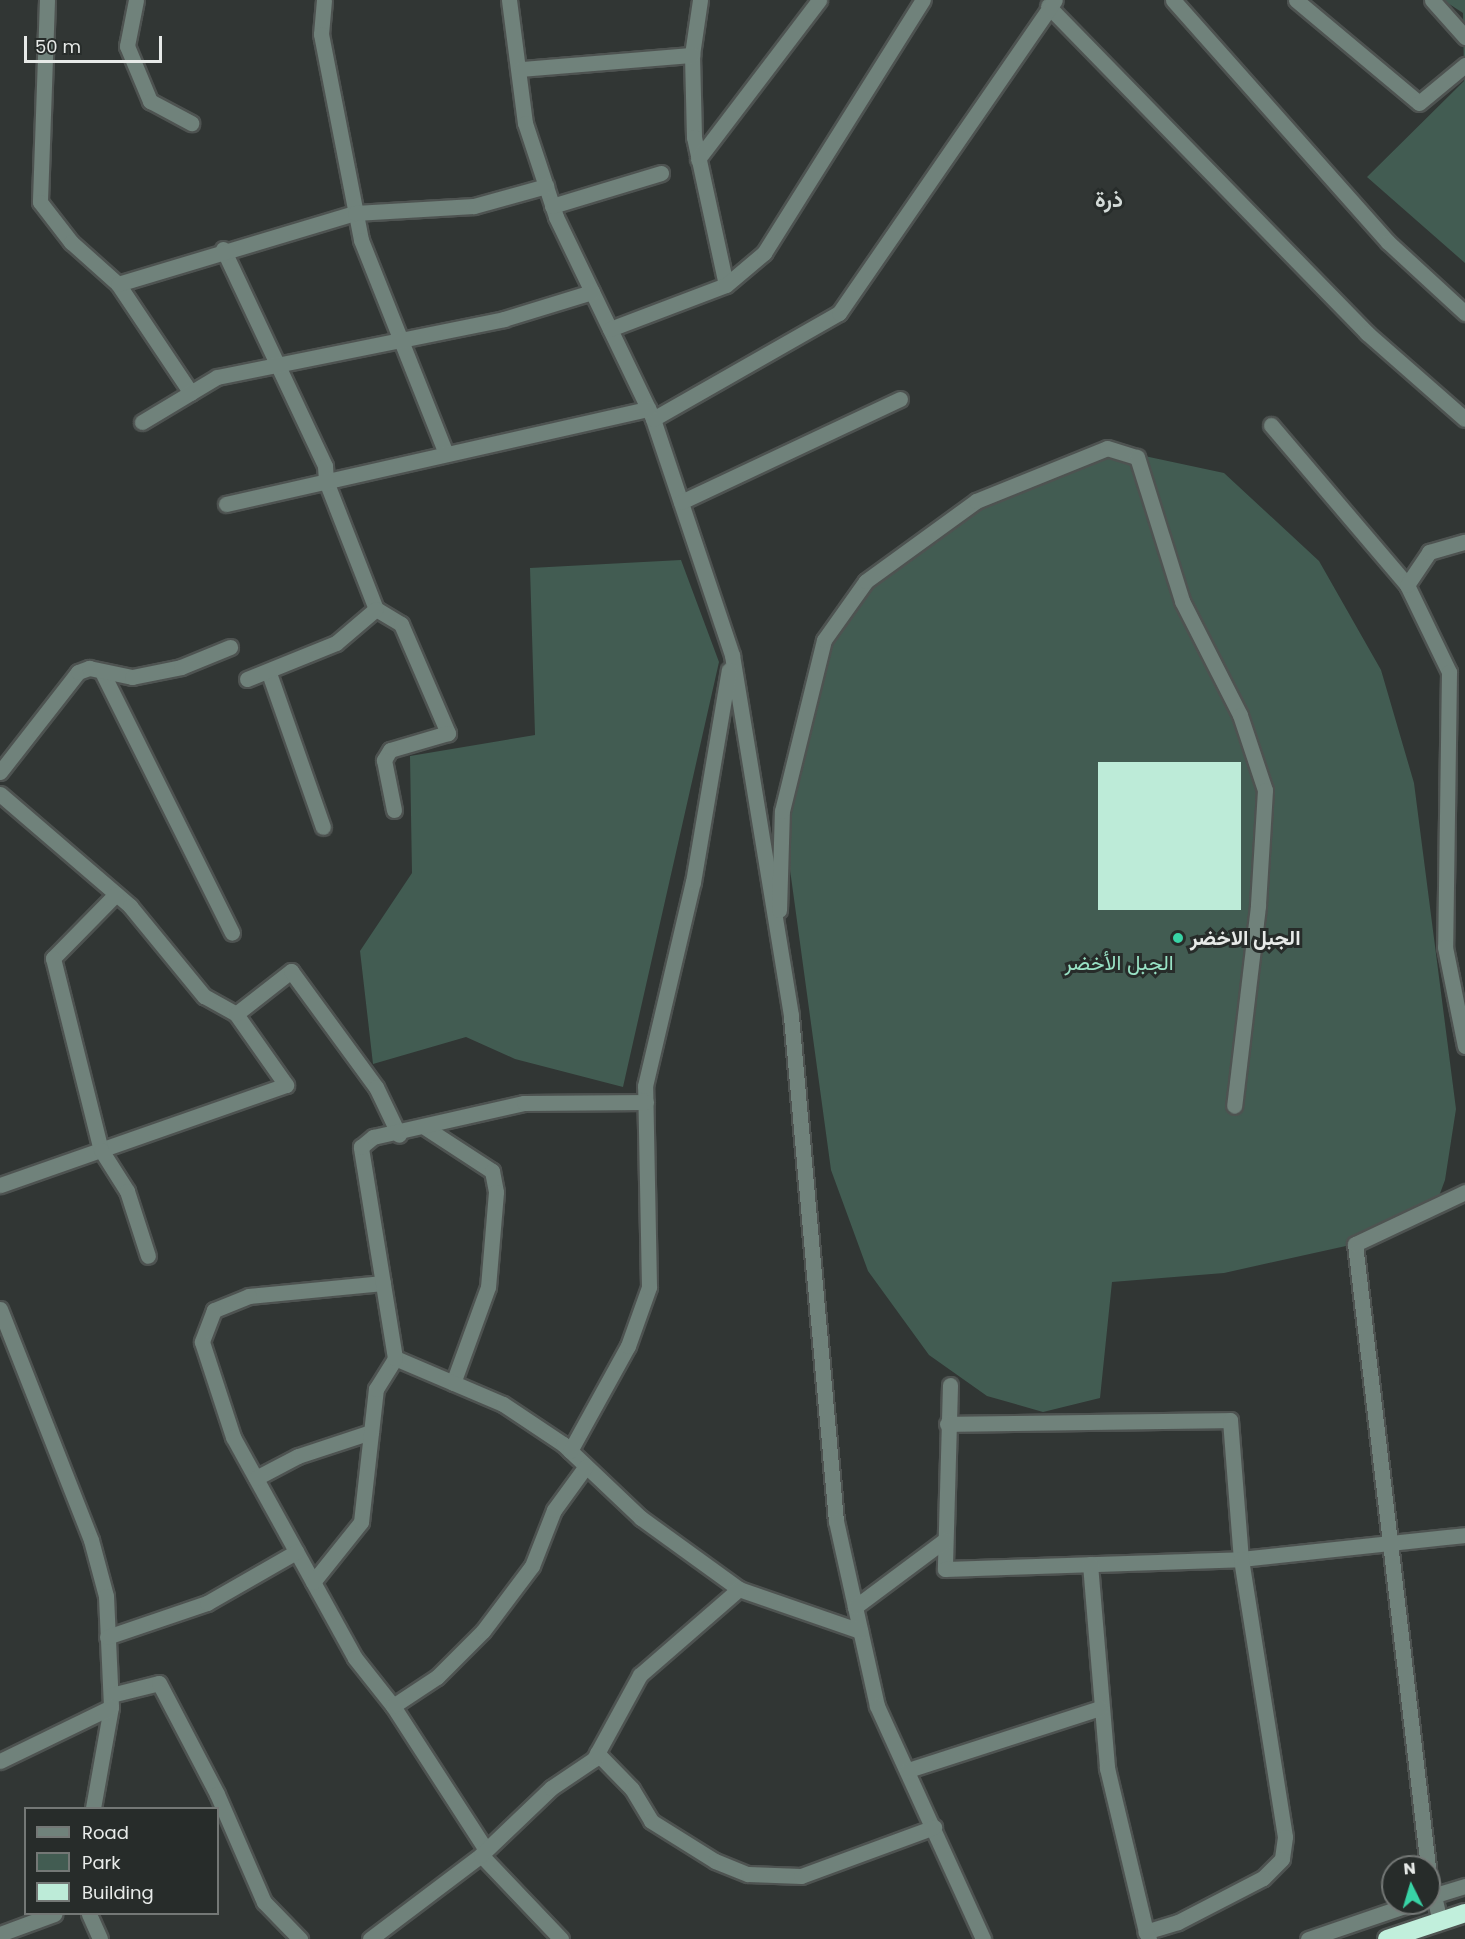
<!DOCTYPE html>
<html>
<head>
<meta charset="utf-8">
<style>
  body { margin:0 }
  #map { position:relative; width:1465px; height:1939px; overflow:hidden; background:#313634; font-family:Poppins,Vazirmatn,sans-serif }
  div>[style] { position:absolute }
  .green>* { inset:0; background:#425c52 }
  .building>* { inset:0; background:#bdebd8; transform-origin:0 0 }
  .roads { filter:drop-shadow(2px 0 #4e5351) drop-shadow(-2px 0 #4e5351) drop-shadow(0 2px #4e5351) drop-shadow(0 -2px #4e5351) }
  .minor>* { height:15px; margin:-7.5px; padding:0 7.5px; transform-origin:7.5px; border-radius:7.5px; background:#70827b }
  .highway>* { height:18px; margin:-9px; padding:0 9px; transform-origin:9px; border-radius:9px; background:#c1efdc }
  .dots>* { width:16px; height:16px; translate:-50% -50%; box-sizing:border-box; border:3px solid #272c2a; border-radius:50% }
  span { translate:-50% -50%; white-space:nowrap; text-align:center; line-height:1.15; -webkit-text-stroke:6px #272c2a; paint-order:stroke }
  .poi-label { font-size:21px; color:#e7eae8; font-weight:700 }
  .left { translate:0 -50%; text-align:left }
  .park-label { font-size:21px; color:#99e3c6 }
  .neighbourhood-label { font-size:22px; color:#d4dbd8; font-weight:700 }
  .legend { position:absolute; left:24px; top:1807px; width:195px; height:108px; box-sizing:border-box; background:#272c2a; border:2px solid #747876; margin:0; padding:8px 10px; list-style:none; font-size:18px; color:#e7eae8 }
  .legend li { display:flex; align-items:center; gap:12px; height:30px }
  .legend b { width:30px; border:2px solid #747876 }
  .north { position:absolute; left:1381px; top:1855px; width:60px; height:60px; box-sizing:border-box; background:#272c2a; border:2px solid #747876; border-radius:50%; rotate:355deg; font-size:16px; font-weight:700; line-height:24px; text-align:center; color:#e7eae8 }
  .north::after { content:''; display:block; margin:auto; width:21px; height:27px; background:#38d4a6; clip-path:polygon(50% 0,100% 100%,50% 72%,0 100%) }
  .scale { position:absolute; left:24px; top:36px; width:138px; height:27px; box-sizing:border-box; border:3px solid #e7eae8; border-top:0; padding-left:8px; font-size:18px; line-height:21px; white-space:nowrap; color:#e7eae8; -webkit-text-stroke:4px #272c2a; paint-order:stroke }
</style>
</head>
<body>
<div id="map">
  <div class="green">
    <div style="clip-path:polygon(1443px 0,1465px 0,1465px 263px,1367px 177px,1464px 81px,1463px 13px)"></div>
    <div style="clip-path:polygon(1107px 448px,1224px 473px,1319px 561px,1381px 670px,1414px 783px,1456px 1109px,1445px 1180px,1435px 1207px,1355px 1244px,1224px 1273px,1112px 1282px,1100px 1398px,1043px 1412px,987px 1396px,929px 1355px,868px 1271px,831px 1170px,782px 811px,824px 640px,866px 581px,976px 501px)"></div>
    <div style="clip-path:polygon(681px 560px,719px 662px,623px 1087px,515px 1059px,466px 1037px,373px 1064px,360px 951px,412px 873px,410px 756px,535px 735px,530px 568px)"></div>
  </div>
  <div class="building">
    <div style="left:1098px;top:762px;width:143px;height:148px"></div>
  </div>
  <div class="roads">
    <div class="minor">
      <div style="left:47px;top:0;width:202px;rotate:92deg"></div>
      <div style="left:40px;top:202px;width:51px;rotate:52.2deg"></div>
      <div style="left:71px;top:242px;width:63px;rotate:41.8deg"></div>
      <div style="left:118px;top:284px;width:131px;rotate:56.2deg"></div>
      <div style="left:136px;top:0;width:47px;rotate:101.1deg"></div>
      <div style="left:127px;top:46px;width:60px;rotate:67.3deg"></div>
      <div style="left:150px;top:101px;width:47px;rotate:28.2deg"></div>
      <div style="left:324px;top:0;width:34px;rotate:95deg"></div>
      <div style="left:321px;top:34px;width:210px;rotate:79deg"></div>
      <div style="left:361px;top:240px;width:227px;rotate:68.3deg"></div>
      <div style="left:509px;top:0;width:124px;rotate:82.6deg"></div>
      <div style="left:525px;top:123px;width:99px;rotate:71.7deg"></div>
      <div style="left:556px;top:217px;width:224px;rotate:64.3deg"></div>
      <div style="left:653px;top:419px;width:249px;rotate:71.5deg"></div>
      <div style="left:732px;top:655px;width:366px;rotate:80.7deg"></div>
      <div style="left:791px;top:1016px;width:507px;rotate:84.91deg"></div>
      <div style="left:836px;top:1521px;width:189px;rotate:77.5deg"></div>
      <div style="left:877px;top:1706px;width:256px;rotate:65.5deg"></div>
      <div style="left:700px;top:0;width:56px;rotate:98.3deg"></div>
      <div style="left:692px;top:55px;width:82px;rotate:88.6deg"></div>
      <div style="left:694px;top:137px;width:151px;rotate:77.8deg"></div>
      <div style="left:1173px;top:0;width:324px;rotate:48.4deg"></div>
      <div style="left:1388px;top:242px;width:105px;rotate:42.7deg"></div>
      <div style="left:1296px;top:0;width:160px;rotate:39.9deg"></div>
      <div style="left:1419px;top:103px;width:60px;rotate:-39.6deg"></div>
      <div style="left:1432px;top:0;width:50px;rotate:48.3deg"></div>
      <div style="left:1048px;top:6px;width:457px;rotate:45.7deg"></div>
      <div style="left:1367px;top:333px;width:130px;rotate:41.3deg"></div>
      <div style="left:521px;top:69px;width:172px;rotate:-4.7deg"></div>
      <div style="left:698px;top:159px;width:200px;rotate:-52.7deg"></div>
      <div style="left:552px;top:206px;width:114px;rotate:-16.8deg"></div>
      <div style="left:223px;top:249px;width:240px;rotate:64.8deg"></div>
      <div style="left:325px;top:466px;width:15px;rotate:86deg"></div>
      <div style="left:326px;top:481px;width:137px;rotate:68.7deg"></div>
      <div style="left:118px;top:284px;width:247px;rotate:-16.7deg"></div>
      <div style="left:355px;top:213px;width:119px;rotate:-3.4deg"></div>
      <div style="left:474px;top:206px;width:75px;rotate:-15.5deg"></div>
      <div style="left:610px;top:329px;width:124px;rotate:-20.8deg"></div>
      <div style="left:726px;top:285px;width:50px;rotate:-40.1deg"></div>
      <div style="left:764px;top:253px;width:299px;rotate:-57.9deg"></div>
      <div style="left:653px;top:419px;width:214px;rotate:-29.7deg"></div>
      <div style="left:839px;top:313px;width:380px;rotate:-55.4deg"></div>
      <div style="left:142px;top:422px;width:87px;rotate:-31deg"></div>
      <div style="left:217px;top:377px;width:293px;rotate:-11.4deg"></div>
      <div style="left:504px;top:319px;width:92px;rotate:-17.1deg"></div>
      <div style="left:1271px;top:425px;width:210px;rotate:49.6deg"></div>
      <div style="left:1407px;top:585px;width:97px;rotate:64.2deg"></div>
      <div style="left:1449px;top:672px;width:275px;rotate:90.8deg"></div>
      <div style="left:1445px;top:947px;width:101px;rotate:78.6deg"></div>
      <div style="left:681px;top:502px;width:242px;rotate:-25.2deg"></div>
      <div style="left:226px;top:504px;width:433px;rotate:-12.7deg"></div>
      <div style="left:1407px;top:585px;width:40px;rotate:-56deg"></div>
      <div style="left:1429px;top:552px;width:37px;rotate:-16deg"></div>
      <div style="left:376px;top:609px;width:29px;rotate:31deg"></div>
      <div style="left:401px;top:624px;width:119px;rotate:66.7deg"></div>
      <div style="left:448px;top:733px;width:60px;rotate:163.7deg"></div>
      <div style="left:390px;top:750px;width:12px;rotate:121deg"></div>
      <div style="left:384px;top:760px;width:51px;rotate:78.7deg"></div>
      <div style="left:269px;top:673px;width:163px;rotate:70.7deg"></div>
      <div style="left:103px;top:674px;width:289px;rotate:63.5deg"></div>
      <div style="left:247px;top:679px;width:96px;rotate:-22deg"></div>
      <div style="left:336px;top:643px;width:52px;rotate:-40.4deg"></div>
      <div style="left:0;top:772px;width:127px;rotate:-52deg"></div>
      <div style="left:78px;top:672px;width:12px;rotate:-20deg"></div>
      <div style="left:89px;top:668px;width:44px;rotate:11.8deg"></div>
      <div style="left:132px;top:677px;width:50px;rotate:-11.5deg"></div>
      <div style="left:181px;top:667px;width:53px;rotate:-22.2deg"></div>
      <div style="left:0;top:794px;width:172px;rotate:40.7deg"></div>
      <div style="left:130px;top:906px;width:117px;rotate:50.6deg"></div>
      <div style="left:204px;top:996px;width:37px;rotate:29deg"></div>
      <div style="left:236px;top:1014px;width:87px;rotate:54.8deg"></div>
      <div style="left:286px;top:1085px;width:303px;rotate:160.7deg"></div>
      <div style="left:116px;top:894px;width:90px;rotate:134.5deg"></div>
      <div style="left:53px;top:958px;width:198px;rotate:76deg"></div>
      <div style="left:101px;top:1150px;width:49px;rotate:57.6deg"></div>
      <div style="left:127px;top:1191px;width:68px;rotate:72.1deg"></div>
      <div style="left:779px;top:910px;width:99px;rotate:-88.3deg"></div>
      <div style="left:782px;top:811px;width:176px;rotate:-76.2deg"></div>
      <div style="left:824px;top:640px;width:72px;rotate:-54.6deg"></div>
      <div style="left:866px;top:581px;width:136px;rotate:-36deg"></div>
      <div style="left:976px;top:501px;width:141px;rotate:-22deg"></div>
      <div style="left:1107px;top:448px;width:31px;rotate:17deg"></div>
      <div style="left:1137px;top:457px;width:151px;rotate:72.6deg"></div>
      <div style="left:1182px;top:601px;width:128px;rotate:63deg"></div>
      <div style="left:1240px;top:715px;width:79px;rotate:71.6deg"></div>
      <div style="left:1265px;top:790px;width:116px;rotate:93.5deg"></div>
      <div style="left:1258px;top:906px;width:201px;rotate:96.8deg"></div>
      <div style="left:236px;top:1014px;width:70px;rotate:-38deg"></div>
      <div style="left:291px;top:971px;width:144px;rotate:53.8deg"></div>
      <div style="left:376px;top:1087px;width:53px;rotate:64.4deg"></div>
      <div style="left:426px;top:1128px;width:79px;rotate:33.1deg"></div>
      <div style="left:492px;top:1171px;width:21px;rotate:79deg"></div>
      <div style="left:496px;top:1192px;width:95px;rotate:94.8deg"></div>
      <div style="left:488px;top:1287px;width:102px;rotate:110deg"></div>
      <div style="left:383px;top:1283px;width:135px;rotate:174.5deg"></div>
      <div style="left:249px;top:1296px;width:38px;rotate:158deg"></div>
      <div style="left:214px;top:1310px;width:34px;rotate:111deg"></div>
      <div style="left:202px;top:1342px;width:100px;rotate:71.9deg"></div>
      <div style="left:233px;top:1437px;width:252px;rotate:61.1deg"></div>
      <div style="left:355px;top:1658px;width:61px;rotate:51.6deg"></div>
      <div style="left:393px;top:1706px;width:171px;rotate:57.1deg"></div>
      <div style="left:0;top:1309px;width:248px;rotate:68.5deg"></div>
      <div style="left:91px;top:1540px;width:58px;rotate:75deg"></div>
      <div style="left:106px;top:1596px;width:111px;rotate:87.4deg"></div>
      <div style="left:111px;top:1707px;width:103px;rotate:100.1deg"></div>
      <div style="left:395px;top:1358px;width:117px;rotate:23.1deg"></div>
      <div style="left:503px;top:1404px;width:72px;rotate:33.7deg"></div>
      <div style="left:563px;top:1444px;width:108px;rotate:43.5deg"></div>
      <div style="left:641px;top:1518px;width:121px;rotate:35.9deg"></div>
      <div style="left:739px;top:1589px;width:128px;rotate:19.1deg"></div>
      <div style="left:950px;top:1385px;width:184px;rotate:91.6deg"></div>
      <div style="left:945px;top:1569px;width:296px;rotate:-1.9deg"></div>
      <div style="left:1241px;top:1559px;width:225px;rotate:-6.1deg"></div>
      <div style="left:947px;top:1424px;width:283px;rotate:-0.8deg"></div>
      <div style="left:1230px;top:1420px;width:139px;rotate:85.5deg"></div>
      <div style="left:1241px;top:1559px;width:281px;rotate:81deg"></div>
      <div style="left:1285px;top:1837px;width:22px;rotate:98deg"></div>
      <div style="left:1282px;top:1859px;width:27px;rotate:135deg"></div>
      <div style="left:1263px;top:1878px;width:96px;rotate:152.6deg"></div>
      <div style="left:1178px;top:1922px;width:34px;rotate:163deg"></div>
      <div style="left:1146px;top:1932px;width:8px;rotate:67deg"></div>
      <div style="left:570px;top:1451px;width:120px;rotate:-61.1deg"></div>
      <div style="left:628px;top:1346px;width:63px;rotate:-70.4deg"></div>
      <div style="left:649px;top:1287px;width:201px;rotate:-91.1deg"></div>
      <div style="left:645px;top:1086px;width:210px;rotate:-76.8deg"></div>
      <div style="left:693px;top:882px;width:215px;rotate:-80.4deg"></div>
      <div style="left:256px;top:1478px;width:47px;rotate:-27.6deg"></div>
      <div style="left:298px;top:1456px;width:77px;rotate:-18.2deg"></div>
      <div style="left:1090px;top:1564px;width:205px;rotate:85.2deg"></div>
      <div style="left:1107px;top:1768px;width:169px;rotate:76.6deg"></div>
      <div style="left:313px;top:1582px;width:77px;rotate:-51.3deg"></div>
      <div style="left:361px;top:1522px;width:134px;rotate:-83.6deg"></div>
      <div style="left:376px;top:1389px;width:36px;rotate:-58deg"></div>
      <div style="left:395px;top:1358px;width:214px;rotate:-99.2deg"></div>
      <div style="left:361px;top:1147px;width:16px;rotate:-40deg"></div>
      <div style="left:373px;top:1137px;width:155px;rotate:-12.7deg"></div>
      <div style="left:524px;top:1103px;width:122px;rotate:-0.5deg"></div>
      <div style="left:855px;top:1607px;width:112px;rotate:-36.7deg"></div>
      <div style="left:107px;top:1637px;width:106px;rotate:-18.8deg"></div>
      <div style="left:207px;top:1603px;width:103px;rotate:-29.8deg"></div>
      <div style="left:111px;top:1695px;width:49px;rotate:-14deg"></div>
      <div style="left:159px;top:1683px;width:125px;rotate:62.4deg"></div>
      <div style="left:217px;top:1794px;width:118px;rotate:66.5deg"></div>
      <div style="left:264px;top:1902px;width:52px;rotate:45.8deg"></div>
      <div style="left:393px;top:1706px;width:53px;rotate:-33.4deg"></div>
      <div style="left:437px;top:1677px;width:65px;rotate:-45deg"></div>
      <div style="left:483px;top:1631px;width:81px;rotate:-53deg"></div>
      <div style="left:532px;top:1566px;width:60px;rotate:-68.6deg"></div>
      <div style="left:554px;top:1510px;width:54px;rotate:-54deg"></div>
      <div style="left:597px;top:1753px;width:50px;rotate:45.8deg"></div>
      <div style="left:632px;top:1789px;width:37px;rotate:59deg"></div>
      <div style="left:651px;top:1821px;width:75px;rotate:32deg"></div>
      <div style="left:715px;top:1861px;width:35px;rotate:22deg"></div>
      <div style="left:748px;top:1874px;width:53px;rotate:2.2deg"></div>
      <div style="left:801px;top:1876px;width:142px;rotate:-20.2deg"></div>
      <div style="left:0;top:1761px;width:123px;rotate:-25.9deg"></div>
      <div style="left:908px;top:1770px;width:202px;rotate:-17.9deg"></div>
      <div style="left:481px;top:1855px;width:116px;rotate:46.4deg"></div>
      <div style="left:1428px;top:1867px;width:627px;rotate:-96.68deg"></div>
      <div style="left:1355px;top:1244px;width:122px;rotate:-25.3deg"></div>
      <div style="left:1429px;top:1874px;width:49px;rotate:77.1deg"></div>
      <div style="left:1429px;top:1897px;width:38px;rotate:-17deg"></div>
      <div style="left:89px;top:1914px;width:27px;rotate:66deg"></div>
      <div style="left:0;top:1934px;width:58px;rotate:-20.3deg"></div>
      <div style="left:370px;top:1939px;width:139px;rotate:-37.1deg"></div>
      <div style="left:481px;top:1855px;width:97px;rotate:-43.7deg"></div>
      <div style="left:551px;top:1788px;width:52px;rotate:-34deg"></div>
      <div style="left:594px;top:1759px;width:96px;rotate:-61.3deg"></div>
      <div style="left:640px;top:1675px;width:131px;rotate:-41deg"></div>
      <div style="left:1308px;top:1939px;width:111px;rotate:-18.9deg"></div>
    </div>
    <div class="highway">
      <div style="left:1387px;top:1939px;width:82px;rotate:-18.4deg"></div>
    </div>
  </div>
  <div class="dots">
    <div style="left:1178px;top:938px;background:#38d4a6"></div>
  </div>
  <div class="poi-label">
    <span class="left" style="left:1190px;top:938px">الجبل الاخضر</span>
  </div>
  <div class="park-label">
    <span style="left:1119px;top:963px">الجبل الأخضر</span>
  </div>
  <div class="neighbourhood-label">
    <span style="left:1109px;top:200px">ذرة</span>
  </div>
  <ul class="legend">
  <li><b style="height:8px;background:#70827b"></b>Road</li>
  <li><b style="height:16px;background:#425c52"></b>Park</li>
  <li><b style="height:16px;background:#bdebd8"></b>Building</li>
  </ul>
  <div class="north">N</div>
  <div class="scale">50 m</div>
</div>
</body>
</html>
